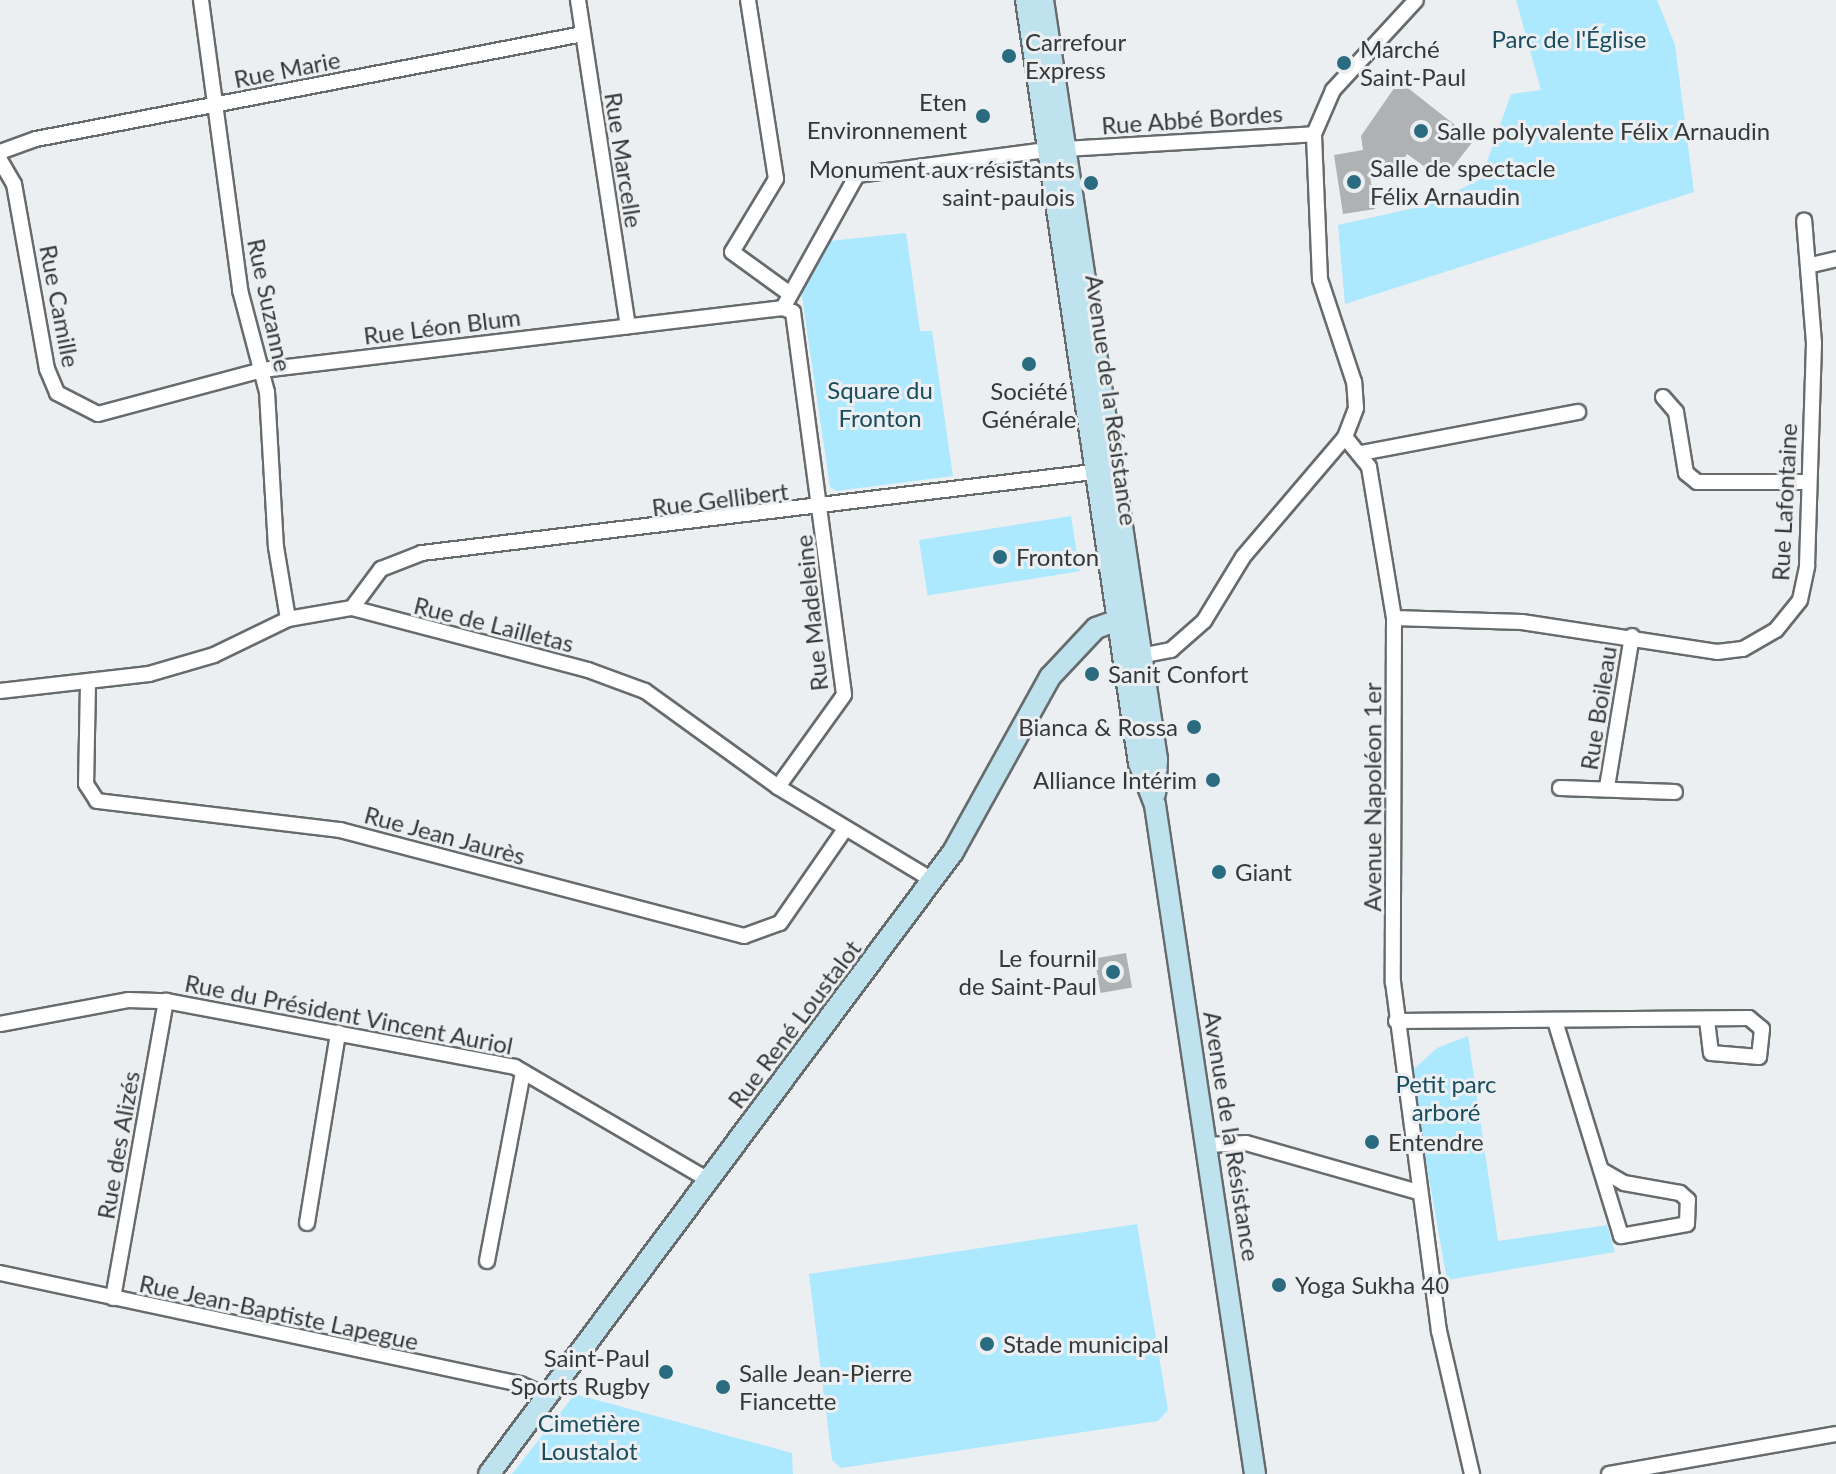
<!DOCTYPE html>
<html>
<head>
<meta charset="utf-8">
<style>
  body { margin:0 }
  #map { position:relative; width:1836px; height:1474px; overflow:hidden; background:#eceff1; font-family:Lato,sans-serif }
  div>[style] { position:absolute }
  .green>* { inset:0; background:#ace8fe; transform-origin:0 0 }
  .building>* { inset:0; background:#aeb2b3; transform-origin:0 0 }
  .roads { filter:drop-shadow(2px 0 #676b6c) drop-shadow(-2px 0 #676b6c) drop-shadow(0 2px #676b6c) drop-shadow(0 -2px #676b6c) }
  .street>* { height:14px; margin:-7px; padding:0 7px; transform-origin:7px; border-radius:7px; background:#fff }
  .secondary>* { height:20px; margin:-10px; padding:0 10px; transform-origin:10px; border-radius:10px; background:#bee3ee }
  .dots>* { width:22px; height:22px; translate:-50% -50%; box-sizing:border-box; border:4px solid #eceff1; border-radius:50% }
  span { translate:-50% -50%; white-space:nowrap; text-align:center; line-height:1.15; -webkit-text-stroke:6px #eceff1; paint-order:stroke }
  .park-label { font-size:24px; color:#1a4d5e }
  .poi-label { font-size:24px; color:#373939 }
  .left { translate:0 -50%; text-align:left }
  .right { translate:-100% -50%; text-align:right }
  .street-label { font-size:24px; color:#373939 }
</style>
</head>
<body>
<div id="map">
  <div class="green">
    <div style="clip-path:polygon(1516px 0,1657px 0,1675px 45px,1694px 192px,1345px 304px,1338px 225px,1428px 205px,1481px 179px,1511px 94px,1541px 90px)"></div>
    <div style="clip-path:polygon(906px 233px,920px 331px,932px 331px,953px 476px,836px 491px,830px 487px,801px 290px,829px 241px)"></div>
    <div style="left:1071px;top:516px;width:56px;height:154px;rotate:81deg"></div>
    <div style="clip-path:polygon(1468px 1036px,1498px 1241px,1607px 1225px,1615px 1252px,1447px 1280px,1412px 1082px,1414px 1069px,1437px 1048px)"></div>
    <div style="clip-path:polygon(1137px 1224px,1168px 1410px,1158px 1421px,841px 1468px,832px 1460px,809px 1274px)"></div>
    <div style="clip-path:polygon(575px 1394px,792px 1453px,793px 1474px,512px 1474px)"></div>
  </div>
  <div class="building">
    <div style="clip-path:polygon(1399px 81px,1474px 140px,1443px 180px,1407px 154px,1393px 175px,1370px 176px,1375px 209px,1343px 214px,1334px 155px,1363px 150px,1361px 136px)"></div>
    <div style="left:1126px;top:953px;width:35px;height:32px;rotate:80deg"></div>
  </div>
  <div class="roads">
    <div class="street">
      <div style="left:201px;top:0;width:293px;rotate:82.3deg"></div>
      <div style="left:240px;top:290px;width:106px;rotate:75.2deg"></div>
      <div style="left:267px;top:392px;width:155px;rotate:86.7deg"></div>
      <div style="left:276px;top:547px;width:73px;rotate:80.5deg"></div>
      <div style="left:578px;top:0;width:330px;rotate:81.3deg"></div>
      <div style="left:748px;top:0;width:181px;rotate:81.1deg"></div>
      <div style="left:776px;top:179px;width:85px;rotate:121.1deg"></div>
      <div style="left:732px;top:252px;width:72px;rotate:35.9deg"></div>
      <div style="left:0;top:152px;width:38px;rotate:-20deg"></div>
      <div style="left:36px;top:139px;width:557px;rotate:-10.87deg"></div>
      <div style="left:0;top:160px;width:28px;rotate:60deg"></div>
      <div style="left:14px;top:184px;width:188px;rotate:79.9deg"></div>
      <div style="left:47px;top:369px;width:26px;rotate:67deg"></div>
      <div style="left:57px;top:393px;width:46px;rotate:27.1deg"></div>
      <div style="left:98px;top:414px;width:170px;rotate:-15deg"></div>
      <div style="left:262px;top:370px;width:525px;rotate:-6.79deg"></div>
      <div style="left:783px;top:308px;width:11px;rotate:22deg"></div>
      <div style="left:793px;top:312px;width:386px;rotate:82.4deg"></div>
      <div style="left:844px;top:695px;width:113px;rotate:125.7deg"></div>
      <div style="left:1811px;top:265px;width:26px;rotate:-13deg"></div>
      <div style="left:783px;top:308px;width:152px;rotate:-60.9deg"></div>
      <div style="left:857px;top:175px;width:193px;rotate:-7.5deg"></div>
      <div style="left:1048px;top:150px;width:266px;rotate:-3.4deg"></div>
      <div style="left:1663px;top:397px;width:20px;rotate:49deg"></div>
      <div style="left:1676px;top:412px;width:62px;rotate:80.7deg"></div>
      <div style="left:1686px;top:473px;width:14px;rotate:39deg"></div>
      <div style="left:1697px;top:482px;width:112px"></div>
      <div style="left:1345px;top:437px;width:38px;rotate:51deg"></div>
      <div style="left:1369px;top:467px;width:153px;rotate:80.6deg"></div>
      <div style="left:1394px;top:618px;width:364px;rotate:90.2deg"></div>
      <div style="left:1393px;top:982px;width:352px;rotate:82.5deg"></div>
      <div style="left:1439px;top:1331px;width:147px;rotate:77deg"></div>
      <div style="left:1361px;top:453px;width:221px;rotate:-10.7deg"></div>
      <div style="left:352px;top:608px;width:49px;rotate:-53.4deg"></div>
      <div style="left:381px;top:569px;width:44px;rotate:-21.3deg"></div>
      <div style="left:422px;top:553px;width:685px;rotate:-6.88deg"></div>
      <div style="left:1394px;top:618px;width:128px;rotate:1.8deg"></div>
      <div style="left:1522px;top:622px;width:197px;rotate:8.7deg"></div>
      <div style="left:1717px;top:652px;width:26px;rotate:-7deg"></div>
      <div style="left:1743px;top:649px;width:38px;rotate:-30deg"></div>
      <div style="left:1776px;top:630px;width:38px;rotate:-51deg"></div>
      <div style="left:1800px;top:600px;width:35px;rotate:-78deg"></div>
      <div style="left:1807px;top:566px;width:223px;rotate:-88.2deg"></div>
      <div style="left:1814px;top:343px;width:123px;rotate:-94.6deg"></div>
      <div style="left:1135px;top:657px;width:37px;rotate:-11deg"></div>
      <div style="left:1171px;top:650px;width:44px;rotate:-41.3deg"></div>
      <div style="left:1204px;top:621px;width:75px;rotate:-58.6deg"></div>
      <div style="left:1243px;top:557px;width:157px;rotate:-49.6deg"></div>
      <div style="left:1345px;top:437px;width:31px;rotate:-69deg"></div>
      <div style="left:1356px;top:408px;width:26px;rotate:-94deg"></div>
      <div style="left:1354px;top:382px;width:108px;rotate:-108.3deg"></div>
      <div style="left:1320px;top:279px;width:145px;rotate:-92.4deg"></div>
      <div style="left:1314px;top:134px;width:48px;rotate:-66.6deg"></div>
      <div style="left:1333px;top:90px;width:122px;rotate:-47.3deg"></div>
      <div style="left:88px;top:683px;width:101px;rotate:91.1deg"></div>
      <div style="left:86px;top:784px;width:20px;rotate:57deg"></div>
      <div style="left:97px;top:801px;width:245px;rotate:6.8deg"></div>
      <div style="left:340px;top:830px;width:418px;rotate:14.7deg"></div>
      <div style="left:744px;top:936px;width:38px;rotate:-20deg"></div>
      <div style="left:780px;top:923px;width:114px;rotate:-55.3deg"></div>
      <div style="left:0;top:691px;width:150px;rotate:-6.5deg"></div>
      <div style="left:149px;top:674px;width:68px;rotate:-16.3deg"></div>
      <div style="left:214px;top:655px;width:82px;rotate:-25.9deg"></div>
      <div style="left:288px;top:619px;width:65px;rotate:-9.8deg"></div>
      <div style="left:352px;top:608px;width:244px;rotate:14.7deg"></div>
      <div style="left:588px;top:670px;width:61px;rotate:20.2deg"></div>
      <div style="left:645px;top:691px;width:164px;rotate:35.8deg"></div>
      <div style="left:778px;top:787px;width:180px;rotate:31.1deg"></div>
      <div style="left:1607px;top:787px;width:153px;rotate:-80.6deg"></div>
      <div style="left:1560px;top:788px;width:115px;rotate:2deg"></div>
      <div style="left:1396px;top:1021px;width:353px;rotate:-0.5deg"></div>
      <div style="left:1749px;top:1018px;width:17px;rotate:40deg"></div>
      <div style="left:1762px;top:1029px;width:28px;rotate:96deg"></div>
      <div style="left:1759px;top:1057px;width:48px;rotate:-175.2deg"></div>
      <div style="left:1711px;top:1053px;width:33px;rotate:-97deg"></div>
      <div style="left:1555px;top:1021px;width:225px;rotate:72.9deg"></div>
      <div style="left:1621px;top:1236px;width:67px;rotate:-10.3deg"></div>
      <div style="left:1687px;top:1224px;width:24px;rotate:-88deg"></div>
      <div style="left:1688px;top:1200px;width:11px;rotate:-139deg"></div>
      <div style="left:1680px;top:1193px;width:57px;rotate:-169.9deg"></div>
      <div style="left:1624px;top:1183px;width:24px;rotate:-150deg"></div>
      <div style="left:0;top:1024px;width:130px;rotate:-10.6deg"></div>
      <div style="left:128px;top:1000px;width:38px;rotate:2deg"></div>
      <div style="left:166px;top:1001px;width:355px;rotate:10.7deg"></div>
      <div style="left:515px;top:1067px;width:226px;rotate:30.3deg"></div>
      <div style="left:1208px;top:1145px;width:38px;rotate:-3deg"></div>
      <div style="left:1246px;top:1143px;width:179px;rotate:15.9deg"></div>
      <div style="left:307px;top:1223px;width:193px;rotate:-80.7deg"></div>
      <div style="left:487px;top:1261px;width:192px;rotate:-79.2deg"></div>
      <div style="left:0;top:1273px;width:532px;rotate:12.05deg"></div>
      <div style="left:520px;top:1384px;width:30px;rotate:24deg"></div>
      <div style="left:113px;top:1298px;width:302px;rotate:-79.9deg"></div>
      <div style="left:1609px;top:1474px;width:230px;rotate:-10deg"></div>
    </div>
    <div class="secondary">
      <div style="left:1026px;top:0;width:771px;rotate:81.58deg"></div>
      <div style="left:1139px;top:763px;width:45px;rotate:69.1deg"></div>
      <div style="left:1155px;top:805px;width:676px;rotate:81.5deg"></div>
      <div style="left:1043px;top:0;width:768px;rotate:81.46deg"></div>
      <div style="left:1157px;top:759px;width:34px;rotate:93deg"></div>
      <div style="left:489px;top:1474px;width:776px;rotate:-53.28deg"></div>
      <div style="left:953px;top:852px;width:200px;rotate:-61deg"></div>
      <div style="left:1050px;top:677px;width:67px;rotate:-46.8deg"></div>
      <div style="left:1096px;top:628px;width:41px;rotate:-19.7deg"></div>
    </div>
  </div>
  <div class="dots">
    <div style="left:1009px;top:56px;background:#2b6b80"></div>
    <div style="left:1344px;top:63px;background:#2b6b80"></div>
    <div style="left:983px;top:116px;background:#2b6b80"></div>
    <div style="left:1421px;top:131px;background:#2b6b80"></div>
    <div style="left:1354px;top:182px;background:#2b6b80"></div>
    <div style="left:1091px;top:183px;background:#2b6b80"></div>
    <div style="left:1029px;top:364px;background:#2b6b80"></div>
    <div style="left:1000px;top:557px;background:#2b6b80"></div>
    <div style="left:1092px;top:674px;background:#2b6b80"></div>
    <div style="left:1194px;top:727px;background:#2b6b80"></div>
    <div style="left:1213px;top:780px;background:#2b6b80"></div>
    <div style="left:1219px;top:872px;background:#2b6b80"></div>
    <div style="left:1113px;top:972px;background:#2b6b80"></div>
    <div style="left:1372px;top:1142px;background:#2b6b80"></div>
    <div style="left:1279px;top:1285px;background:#2b6b80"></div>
    <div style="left:987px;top:1344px;background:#2b6b80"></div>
    <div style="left:666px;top:1372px;background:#2b6b80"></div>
    <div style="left:723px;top:1387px;background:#2b6b80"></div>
  </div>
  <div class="park-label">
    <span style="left:1569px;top:39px">Parc de l'Église</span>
    <span style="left:880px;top:404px">Square du<br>Fronton</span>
    <span style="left:1446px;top:1098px">Petit parc<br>arboré</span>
    <span style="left:589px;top:1437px">Cimetière<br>Loustalot</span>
  </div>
  <div class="poi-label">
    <span class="left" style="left:1025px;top:56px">Carrefour<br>Express</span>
    <span class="left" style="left:1360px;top:63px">Marché<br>Saint-Paul</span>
    <span class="right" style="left:967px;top:116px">Eten<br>Environnement</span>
    <span class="left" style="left:1437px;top:131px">Salle polyvalente Félix Arnaudin</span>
    <span class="left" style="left:1370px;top:182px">Salle de spectacle<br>Félix Arnaudin</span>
    <span class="right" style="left:1075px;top:183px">Monument aux résistants<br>saint-paulois</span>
    <span style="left:1029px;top:405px">Société<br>Générale</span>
    <span class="left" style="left:1016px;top:557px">Fronton</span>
    <span class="left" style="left:1108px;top:674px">Sanit Confort</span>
    <span class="right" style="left:1178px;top:727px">Bianca &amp; Rossa</span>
    <span class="right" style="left:1197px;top:780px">Alliance Intérim</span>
    <span class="left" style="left:1235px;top:872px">Giant</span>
    <span class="right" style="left:1097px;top:972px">Le fournil<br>de Saint-Paul</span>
    <span class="left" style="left:1388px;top:1142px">Entendre</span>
    <span class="left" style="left:1295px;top:1285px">Yoga Sukha 40</span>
    <span class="left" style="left:1003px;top:1344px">Stade municipal</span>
    <span class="right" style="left:650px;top:1372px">Saint-Paul<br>Sports Rugby</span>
    <span class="left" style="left:739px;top:1387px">Salle Jean-Pierre<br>Fiancette</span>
  </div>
  <div class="street-label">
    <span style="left:287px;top:69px;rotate:-11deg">Rue Marie</span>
    <span style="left:1192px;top:119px;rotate:-4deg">Rue Abbé Bordes</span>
    <span style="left:624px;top:160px;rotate:81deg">Rue Marcelle</span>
    <span style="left:270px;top:305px;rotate:78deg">Rue Suzanne</span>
    <span style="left:60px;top:306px;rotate:79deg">Rue Camille</span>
    <span style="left:442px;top:326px;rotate:-7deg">Rue Léon Blum</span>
    <span style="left:1112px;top:400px;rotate:82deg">Avenue de la Résistance</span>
    <span style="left:720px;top:499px;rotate:-7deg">Rue Gellibert</span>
    <span style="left:1784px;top:502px;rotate:-87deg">Rue Lafontaine</span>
    <span style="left:811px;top:613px;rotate:-96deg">Rue Madeleine</span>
    <span style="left:494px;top:624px;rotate:14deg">Rue de Lailletas</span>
    <span style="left:1598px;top:708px;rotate:-81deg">Rue Boileau</span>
    <span style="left:1372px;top:797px;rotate:-90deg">Avenue Napoléon 1er</span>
    <span style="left:445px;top:835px;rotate:15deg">Rue Jean Jaurès</span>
    <span style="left:349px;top:1014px;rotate:11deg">Rue du Président Vincent Auriol</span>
    <span style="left:794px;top:1024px;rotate:-53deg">Rue René Loustalot</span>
    <span style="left:1232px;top:1136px;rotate:81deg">Avenue de la Résistance</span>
    <span style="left:118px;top:1145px;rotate:-80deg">Rue des Alizés</span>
    <span style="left:279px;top:1312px;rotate:12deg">Rue Jean-Baptiste Lapegue</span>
  </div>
</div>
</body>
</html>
